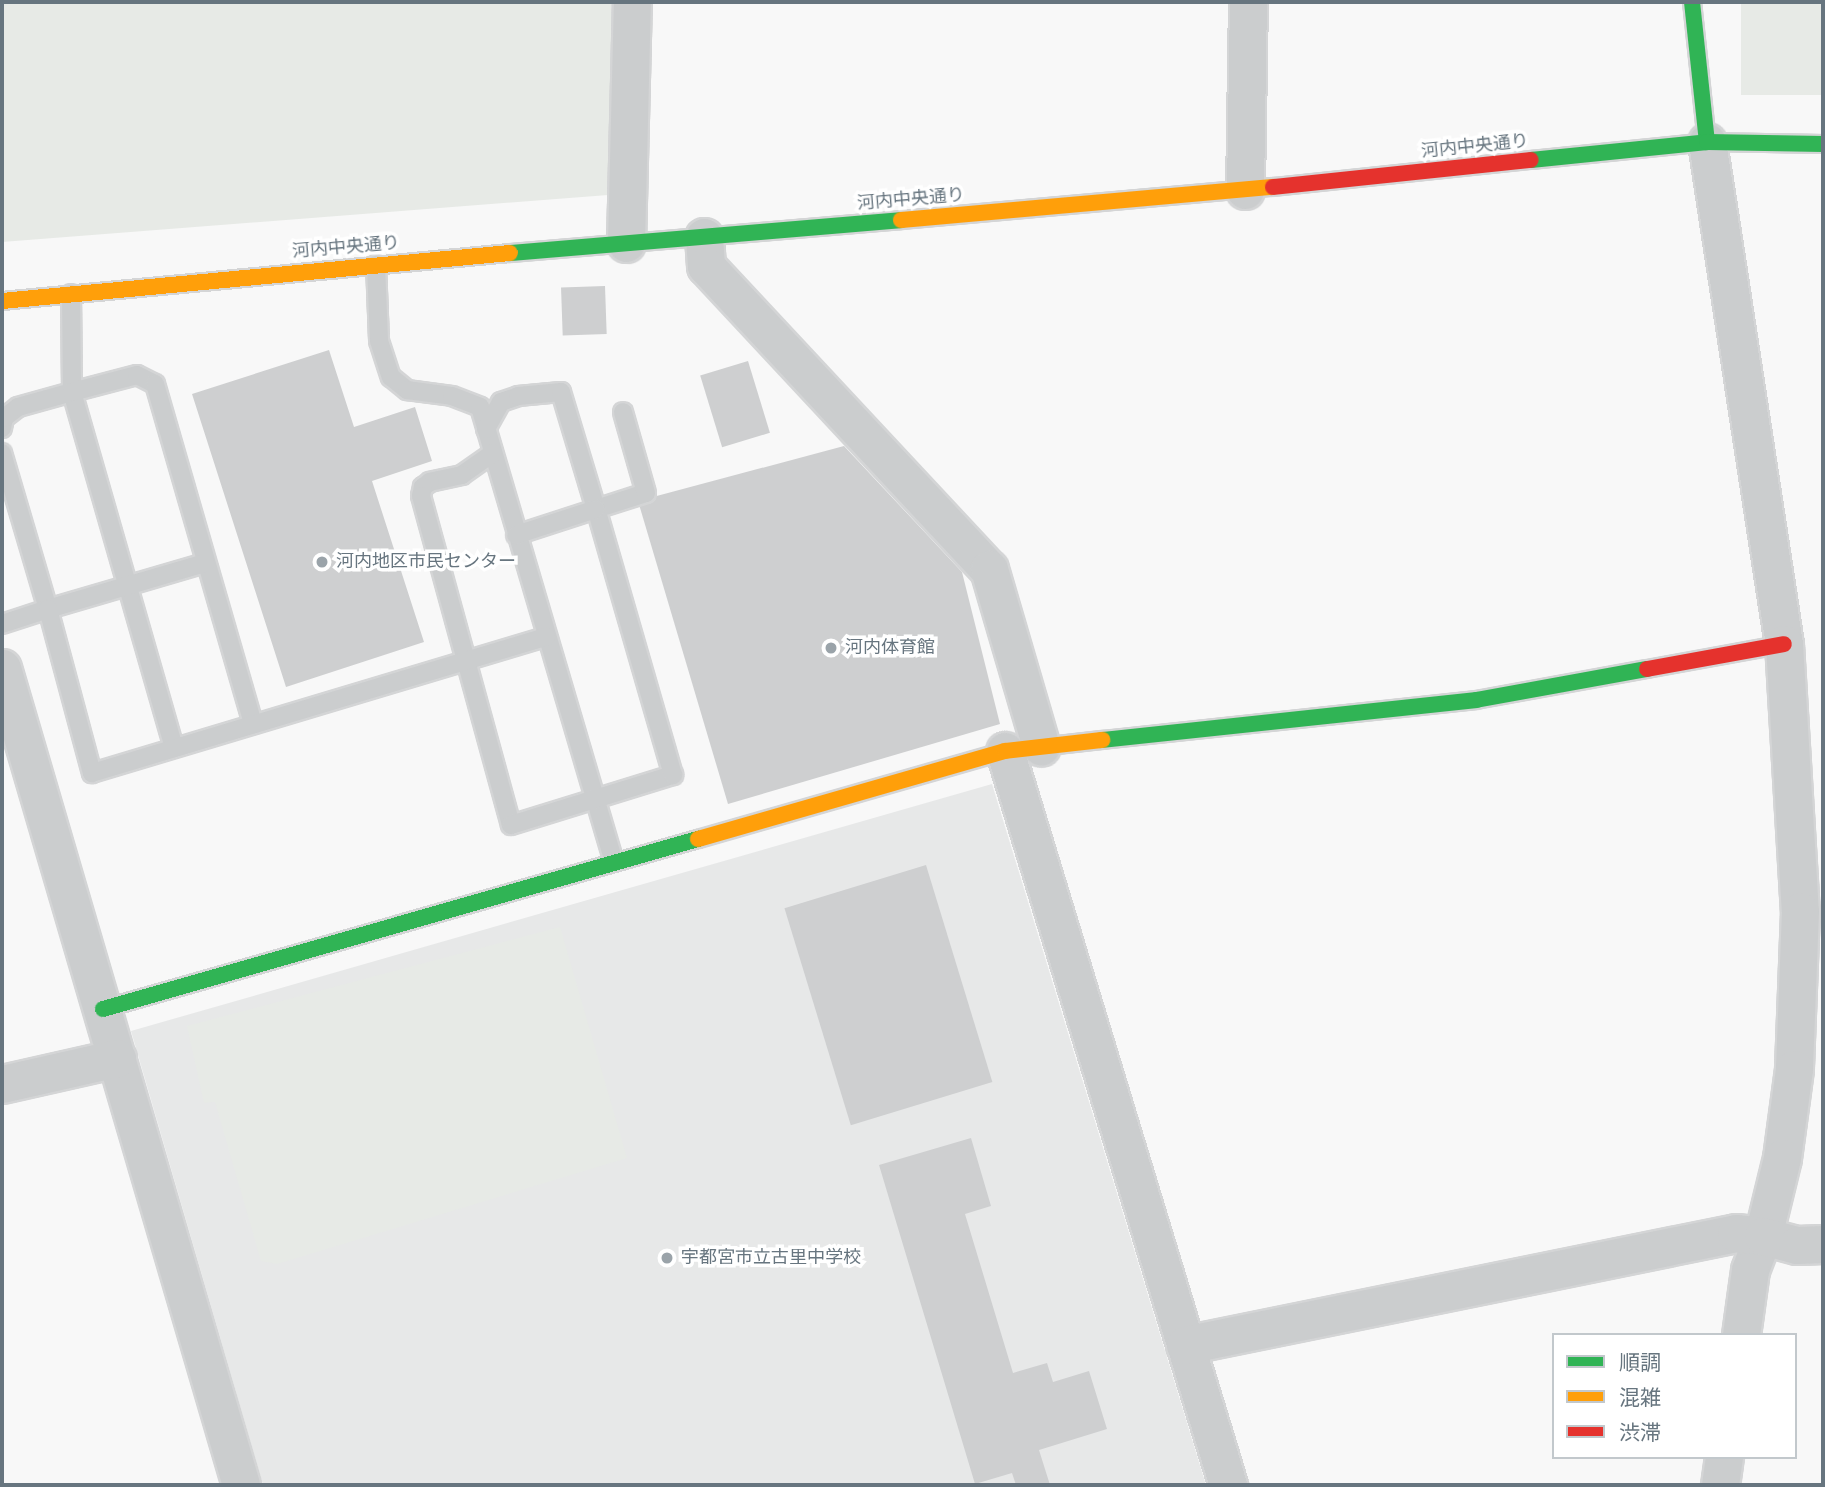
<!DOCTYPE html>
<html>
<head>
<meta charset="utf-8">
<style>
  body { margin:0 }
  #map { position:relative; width:1825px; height:1487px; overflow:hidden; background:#f8f8f8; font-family:"Source Sans 3","Noto Sans JP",sans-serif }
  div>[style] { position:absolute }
  .built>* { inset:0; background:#e7e8e8 }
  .green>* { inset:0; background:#e7eae6; transform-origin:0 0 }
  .building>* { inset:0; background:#cecfd0; transform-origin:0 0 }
  .roads { filter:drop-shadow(2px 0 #d4d5d6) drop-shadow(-2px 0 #d4d5d6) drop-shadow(0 2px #d4d5d6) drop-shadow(0 -2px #d4d5d6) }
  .lane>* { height:18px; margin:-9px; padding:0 9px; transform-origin:9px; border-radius:9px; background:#cbcdce }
  .street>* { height:37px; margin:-18.5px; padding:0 18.5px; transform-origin:18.5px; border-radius:18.5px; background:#cbcdce }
  .fast>* { height:16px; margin:-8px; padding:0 8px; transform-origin:8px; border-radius:8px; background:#30b455 }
  .slow>* { height:16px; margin:-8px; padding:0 8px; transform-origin:8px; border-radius:8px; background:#ff9f0a }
  .jam>* { height:16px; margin:-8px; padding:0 8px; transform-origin:8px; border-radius:8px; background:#e5322d }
  .dots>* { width:19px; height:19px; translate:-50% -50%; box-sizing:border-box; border:4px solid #fff; border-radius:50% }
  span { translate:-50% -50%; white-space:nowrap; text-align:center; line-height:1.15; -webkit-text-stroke:7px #fff; paint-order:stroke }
  .street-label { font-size:18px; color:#67757f }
  .poi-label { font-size:18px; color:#67757f }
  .left { translate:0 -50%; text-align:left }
  .frame { position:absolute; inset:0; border:4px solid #67757f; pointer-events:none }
  .legend { position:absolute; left:1552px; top:1333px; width:245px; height:126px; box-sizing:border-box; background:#fff; border:2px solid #c2c8cc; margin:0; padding:9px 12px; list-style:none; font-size:21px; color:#67757f }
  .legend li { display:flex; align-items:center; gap:14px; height:35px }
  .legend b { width:35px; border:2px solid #c2c8cc }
</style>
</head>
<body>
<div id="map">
  <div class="built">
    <div style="clip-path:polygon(992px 784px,1206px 1485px,263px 1485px,131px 1031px)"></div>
  </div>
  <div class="green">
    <div style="clip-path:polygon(2px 2px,612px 2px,608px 195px,2px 242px)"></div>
    <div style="left:1741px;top:2px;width:82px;height:93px"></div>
    <div style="clip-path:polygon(560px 927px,627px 1158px,277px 1264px,261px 1261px,215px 1102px,204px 1103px,187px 1026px)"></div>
  </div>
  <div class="building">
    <div style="left:605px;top:286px;width:48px;height:44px;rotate:88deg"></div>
    <div style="clip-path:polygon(329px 350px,354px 427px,415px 407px,432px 461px,372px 481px,424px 642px,286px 687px,192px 394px)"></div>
    <div style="left:748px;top:361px;width:75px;height:50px;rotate:73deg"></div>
    <div style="clip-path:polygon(844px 446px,962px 572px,1000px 724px,728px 804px,638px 501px)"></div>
    <div style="left:926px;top:865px;width:227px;height:148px;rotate:73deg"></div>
    <div style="clip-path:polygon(971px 1138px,991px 1206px,965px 1214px,1013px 1373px,1047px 1363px,1053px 1382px,1089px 1371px,1107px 1429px,1039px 1450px,1050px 1485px,1016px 1485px,1012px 1473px,975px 1484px,879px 1165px)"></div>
  </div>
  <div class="roads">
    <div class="lane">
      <div style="left:376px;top:265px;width:76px;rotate:87.7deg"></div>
      <div style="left:379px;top:341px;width:38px;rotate:72deg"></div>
      <div style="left:391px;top:377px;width:21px;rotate:39deg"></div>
      <div style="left:407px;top:390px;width:45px;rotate:7.6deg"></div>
      <div style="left:452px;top:396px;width:30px;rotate:21deg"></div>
      <div style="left:480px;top:407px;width:474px;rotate:73.6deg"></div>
      <div style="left:71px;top:294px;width:98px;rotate:89.4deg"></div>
      <div style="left:72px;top:392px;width:370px;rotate:74deg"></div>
      <div style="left:2px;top:428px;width:10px;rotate:-79deg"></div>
      <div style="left:4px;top:418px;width:18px;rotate:-38deg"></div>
      <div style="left:18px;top:407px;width:56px;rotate:-15.5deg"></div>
      <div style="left:72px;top:392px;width:67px;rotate:-14.7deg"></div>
      <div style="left:137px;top:375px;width:20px;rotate:27deg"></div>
      <div style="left:155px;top:384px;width:354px;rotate:73.9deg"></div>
      <div style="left:486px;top:429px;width:31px;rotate:-61deg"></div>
      <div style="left:501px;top:402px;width:18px;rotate:-19deg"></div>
      <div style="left:518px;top:396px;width:43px;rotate:-5.3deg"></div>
      <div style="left:561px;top:392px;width:122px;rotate:73.3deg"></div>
      <div style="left:596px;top:509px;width:52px;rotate:-17.7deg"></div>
      <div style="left:646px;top:493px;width:84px;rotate:-105.9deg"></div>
      <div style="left:2px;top:453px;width:163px;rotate:73.6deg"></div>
      <div style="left:48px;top:609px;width:164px;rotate:-16.3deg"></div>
      <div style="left:493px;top:453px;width:38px;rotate:145deg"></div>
      <div style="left:462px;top:475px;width:33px;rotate:168deg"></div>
      <div style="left:430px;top:482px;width:9px;rotate:144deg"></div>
      <div style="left:423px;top:487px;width:9px;rotate:103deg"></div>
      <div style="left:421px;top:496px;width:341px;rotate:74.7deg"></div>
      <div style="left:511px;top:825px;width:170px;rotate:-17.2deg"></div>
      <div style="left:673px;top:775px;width:277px;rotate:-106.1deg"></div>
      <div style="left:596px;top:509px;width:84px;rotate:162deg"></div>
      <div style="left:2px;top:624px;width:48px;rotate:-18.1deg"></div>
      <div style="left:48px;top:609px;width:170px;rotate:75deg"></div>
      <div style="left:92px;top:773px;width:474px;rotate:-16.7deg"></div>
    </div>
    <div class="street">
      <div style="left:1707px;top:142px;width:508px;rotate:81.28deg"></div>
      <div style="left:1784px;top:644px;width:267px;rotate:86.6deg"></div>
      <div style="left:1800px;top:911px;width:158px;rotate:92.2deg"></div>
      <div style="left:1794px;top:1069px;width:90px;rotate:97.7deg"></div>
      <div style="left:1782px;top:1158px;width:80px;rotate:103.7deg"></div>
      <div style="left:1763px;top:1236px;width:36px;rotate:111deg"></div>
      <div style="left:1750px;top:1270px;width:66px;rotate:97.9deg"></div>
      <div style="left:1245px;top:190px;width:188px;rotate:-89.1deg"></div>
      <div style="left:704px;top:237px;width:29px;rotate:86deg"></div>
      <div style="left:706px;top:266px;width:415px;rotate:47deg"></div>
      <div style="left:989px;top:569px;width:185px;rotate:73.7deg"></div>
      <div style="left:626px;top:243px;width:241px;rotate:-88.6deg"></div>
      <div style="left:2px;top:668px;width:851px;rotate:73.69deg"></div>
      <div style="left:1005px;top:751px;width:767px;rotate:73.1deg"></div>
      <div style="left:2px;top:1084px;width:118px;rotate:-12.7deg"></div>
      <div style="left:1185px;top:1345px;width:562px;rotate:-11.49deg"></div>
      <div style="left:1736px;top:1233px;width:27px;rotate:6deg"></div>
      <div style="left:1763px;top:1236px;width:35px;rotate:15deg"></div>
      <div style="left:1797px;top:1245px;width:26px;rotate:-2deg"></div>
      <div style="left:1720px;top:1485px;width:28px;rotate:-82deg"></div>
    </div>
    <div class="fast">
      <div style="left:1692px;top:2px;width:141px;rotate:83.9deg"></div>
      <div style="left:1531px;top:160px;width:177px;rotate:-5.8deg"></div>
      <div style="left:1707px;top:142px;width:116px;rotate:1deg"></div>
      <div style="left:510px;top:253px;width:392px;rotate:-4.8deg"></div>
      <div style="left:1102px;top:740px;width:376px;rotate:-6.1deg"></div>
      <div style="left:1476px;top:700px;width:174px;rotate:-10.3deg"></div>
      <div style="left:103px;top:1009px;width:619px;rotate:-15.95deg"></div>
    </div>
    <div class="slow">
      <div style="left:901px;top:220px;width:373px;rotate:-5.1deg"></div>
      <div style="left:2px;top:301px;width:510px;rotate:-5.4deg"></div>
      <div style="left:698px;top:839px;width:319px;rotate:-16deg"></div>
      <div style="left:1005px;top:751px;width:98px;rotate:-6.5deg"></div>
    </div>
    <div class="jam">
      <div style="left:1273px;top:187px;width:259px;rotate:-6deg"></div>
      <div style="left:1647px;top:669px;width:139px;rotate:-10.3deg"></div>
    </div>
  </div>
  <div class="dots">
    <div style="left:322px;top:562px;background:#9aa3a9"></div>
    <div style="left:831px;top:648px;background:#9aa3a9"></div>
    <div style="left:667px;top:1258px;background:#9aa3a9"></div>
  </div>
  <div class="street-label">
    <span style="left:1475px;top:147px;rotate:-6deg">河内中央通り</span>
    <span style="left:911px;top:200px;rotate:-5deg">河内中央通り</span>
    <span style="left:346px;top:248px;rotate:-5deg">河内中央通り</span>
  </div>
  <div class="poi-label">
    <span class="left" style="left:336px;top:562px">河内地区市民センター</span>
    <span class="left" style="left:845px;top:648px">河内体育館</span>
    <span class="left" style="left:681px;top:1258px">宇都宮市立古里中学校</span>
  </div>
  <div class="frame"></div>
  <ul class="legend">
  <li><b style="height:9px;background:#30b455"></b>順調</li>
  <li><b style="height:9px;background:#ff9f0a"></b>混雑</li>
  <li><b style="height:9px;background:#e5322d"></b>渋滞</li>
  </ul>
</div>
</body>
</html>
